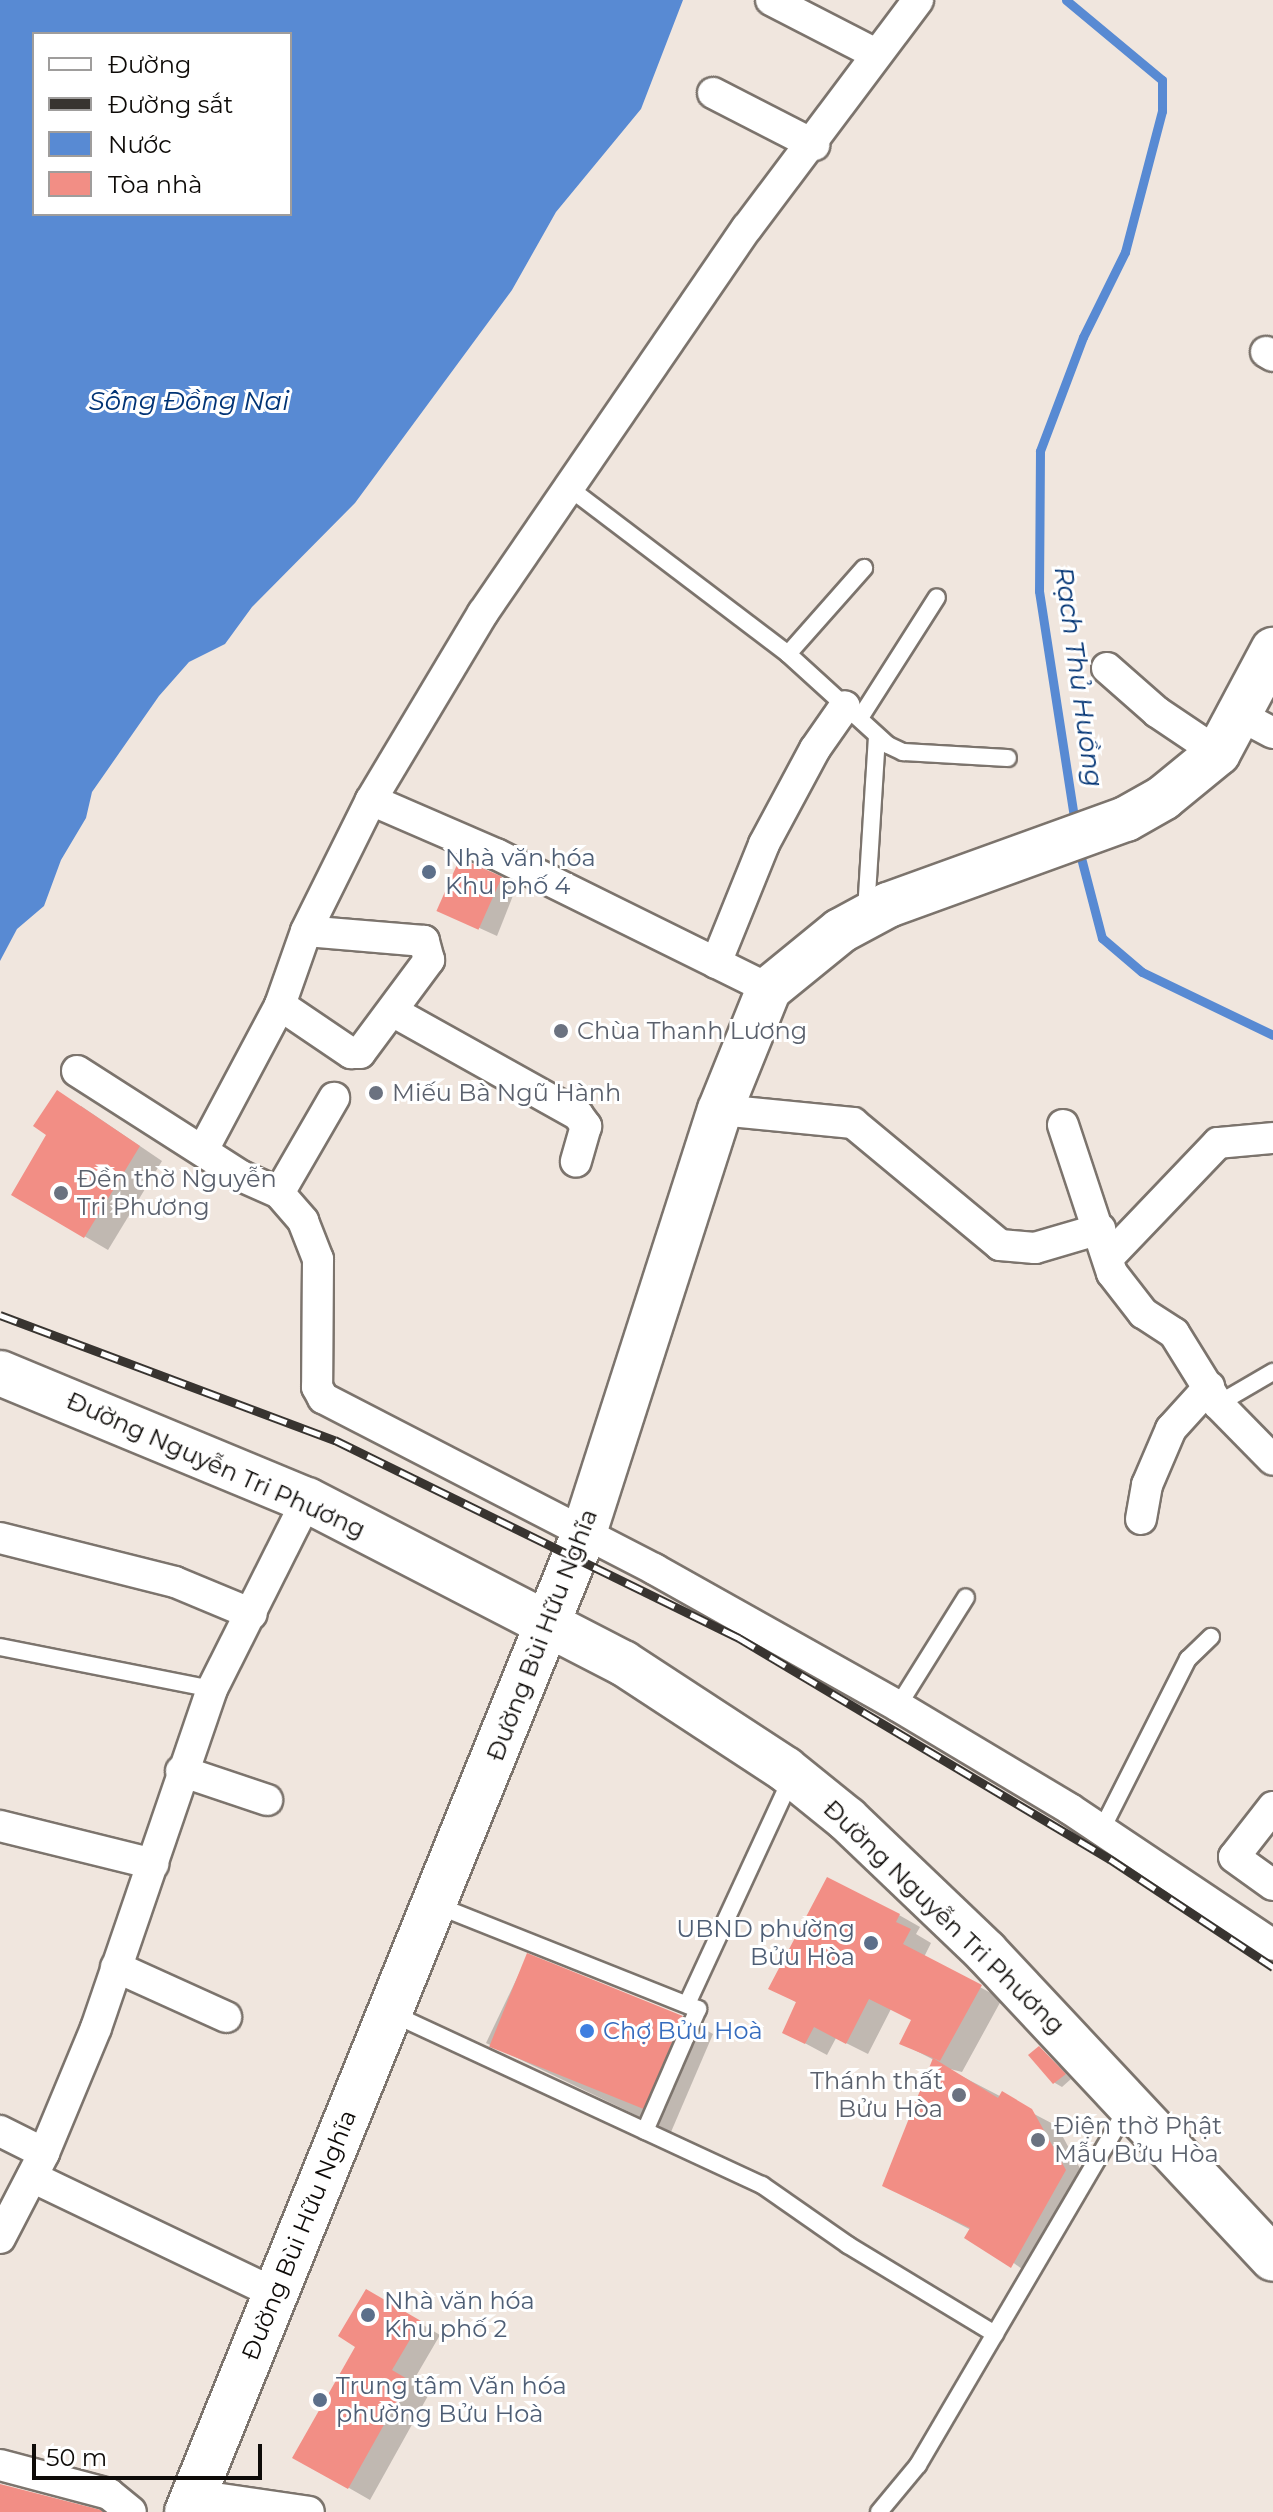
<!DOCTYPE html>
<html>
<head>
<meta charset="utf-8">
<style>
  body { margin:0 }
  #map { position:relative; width:1273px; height:2512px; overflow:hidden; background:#f0e6de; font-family:Montserrat,sans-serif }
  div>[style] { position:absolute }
  .water>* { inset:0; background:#588ad3 }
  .shadow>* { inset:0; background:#0003 }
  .stream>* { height:9px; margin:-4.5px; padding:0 4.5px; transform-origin:4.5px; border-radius:4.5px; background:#588ad3 }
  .building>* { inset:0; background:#f28e85; transform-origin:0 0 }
  .roads { filter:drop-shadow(2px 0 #7c746d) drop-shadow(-2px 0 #7c746d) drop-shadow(0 2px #7c746d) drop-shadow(0 -2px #7c746d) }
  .service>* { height:16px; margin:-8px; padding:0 8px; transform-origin:8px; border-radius:8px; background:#fff }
  .minor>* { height:30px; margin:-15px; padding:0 15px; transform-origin:15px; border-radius:15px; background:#fff }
  .secondary>* { height:44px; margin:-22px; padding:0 22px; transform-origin:22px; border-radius:22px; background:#fff }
  .primary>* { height:44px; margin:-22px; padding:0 22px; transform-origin:22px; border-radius:22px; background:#fff }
  .rail>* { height:9px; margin-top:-4.5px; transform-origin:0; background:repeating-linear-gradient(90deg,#fff 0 18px,#383430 0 36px); box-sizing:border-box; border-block:2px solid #383430 }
  .dots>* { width:22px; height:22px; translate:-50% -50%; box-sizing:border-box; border:4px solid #fff; border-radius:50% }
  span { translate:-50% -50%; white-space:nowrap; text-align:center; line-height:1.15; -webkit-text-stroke:6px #fff; paint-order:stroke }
  .service-label { font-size:24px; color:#4e5e75 }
  .left { translate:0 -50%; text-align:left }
  .right { translate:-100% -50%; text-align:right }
  .worship-label { font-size:24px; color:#5b616d }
  .street-label { font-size:24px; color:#0e0b08 }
  .shop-label { font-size:24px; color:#366cbe }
  .water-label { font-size:26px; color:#013374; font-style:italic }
  .legend { position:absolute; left:32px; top:32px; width:260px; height:184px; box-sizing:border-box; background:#fff; border:2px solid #9f9d9c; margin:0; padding:10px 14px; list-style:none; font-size:24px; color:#0e0b08 }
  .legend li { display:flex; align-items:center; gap:16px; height:40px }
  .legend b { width:40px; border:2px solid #9f9d9c }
  .scale { position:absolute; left:32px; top:2444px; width:230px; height:36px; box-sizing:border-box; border:4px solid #0e0b08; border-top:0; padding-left:10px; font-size:24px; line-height:28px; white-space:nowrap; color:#0e0b08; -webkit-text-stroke:6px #fff; paint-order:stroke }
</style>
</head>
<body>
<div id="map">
  <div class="water">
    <div style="clip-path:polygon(evenodd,0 0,683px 0,641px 109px,556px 212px,512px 290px,355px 503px,252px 607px,225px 644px,189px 662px,159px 696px,92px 792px,86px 818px,61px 860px,44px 906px,17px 929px,0 961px,0 0,34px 34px,290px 34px,290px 214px,34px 214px,34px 34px)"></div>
  </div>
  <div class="shadow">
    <div style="clip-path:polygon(501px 879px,516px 888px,497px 936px,442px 911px)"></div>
    <div style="clip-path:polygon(81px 1106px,162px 1161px,108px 1250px,13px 1194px,49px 1134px)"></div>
    <div style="clip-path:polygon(899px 1915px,920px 1927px,916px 1934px,931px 1943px,924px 1957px,1002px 1999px,962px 2072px,946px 2068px,1057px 2126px,1089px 2185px,1036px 2280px,971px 2230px,884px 2185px,934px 2060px,901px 2043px,913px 2020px,891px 2009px,868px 2054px,836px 2038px,827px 2055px,784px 2032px,798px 2003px,770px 1988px)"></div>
    <div style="clip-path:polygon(528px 1955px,682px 2017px,713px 2034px,671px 2132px,486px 2043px)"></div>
    <div style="clip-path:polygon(1040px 2048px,1071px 2079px,1062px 2087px,1055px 2083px)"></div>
    <div style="clip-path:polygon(366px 2291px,440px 2335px,412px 2383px,429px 2394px,370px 2500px,295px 2457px,358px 2347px)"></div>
  </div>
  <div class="stream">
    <div style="left:1066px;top:0;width:125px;rotate:39.8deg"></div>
    <div style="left:1162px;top:80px;width:31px;rotate:90deg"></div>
    <div style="left:1162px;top:111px;width:146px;rotate:104.7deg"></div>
    <div style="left:1125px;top:252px;width:95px;rotate:116.3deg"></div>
    <div style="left:1083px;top:337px;width:122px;rotate:110.7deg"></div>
    <div style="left:1040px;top:451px;width:140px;rotate:90.4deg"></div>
    <div style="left:1039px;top:591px;width:236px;rotate:81.2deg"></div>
    <div style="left:1079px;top:850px;width:91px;rotate:75.4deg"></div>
    <div style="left:1102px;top:938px;width:52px;rotate:40.4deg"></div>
    <div style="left:1142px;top:972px;width:145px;rotate:25.7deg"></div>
  </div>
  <div class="building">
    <div style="left:460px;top:858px;width:46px;height:58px;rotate:24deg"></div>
    <div style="clip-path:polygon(57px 1090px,140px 1146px,84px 1238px,11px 1195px,46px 1135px,33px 1126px)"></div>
    <div style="clip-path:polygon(827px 1877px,900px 1914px,896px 1922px,911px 1929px,903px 1944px,982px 1985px,940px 2061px,899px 2044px,911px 2020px,869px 1999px,846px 2044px,814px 2027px,805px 2044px,782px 2033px,796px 2002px,768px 1989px)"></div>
    <div style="left:527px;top:1953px;width:168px;height:101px;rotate:22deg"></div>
    <div style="clip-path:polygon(1039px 2046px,1066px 2074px,1053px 2084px,1028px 2055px)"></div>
    <div style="clip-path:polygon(933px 2058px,998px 2098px,1002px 2091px,1032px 2109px,1066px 2170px,1011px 2268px,964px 2238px,970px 2228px,882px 2186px)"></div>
    <div style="clip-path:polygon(366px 2289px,421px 2321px,392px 2370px,409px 2380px,348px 2489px,292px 2458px,355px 2347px,338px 2336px)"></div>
    <div style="clip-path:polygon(0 2484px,101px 2510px,103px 2512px,0 2512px)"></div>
  </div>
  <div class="roads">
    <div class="service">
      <div style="left:568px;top:487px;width:276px;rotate:37.2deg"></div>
      <div style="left:788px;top:654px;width:135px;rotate:42.3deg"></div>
      <div style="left:888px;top:745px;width:17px;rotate:25deg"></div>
      <div style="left:903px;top:752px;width:105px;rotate:3.3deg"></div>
      <div style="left:788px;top:654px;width:115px;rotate:-48.5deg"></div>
      <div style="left:860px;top:718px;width:143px;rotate:-57.5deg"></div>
      <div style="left:866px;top:911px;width:174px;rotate:-86.4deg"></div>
      <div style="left:1218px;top:1404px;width:64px;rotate:-30.2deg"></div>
      <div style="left:0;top:1647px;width:216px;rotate:11.2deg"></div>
      <div style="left:898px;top:1706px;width:128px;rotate:-58deg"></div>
      <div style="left:1102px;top:1829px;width:191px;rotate:-63.2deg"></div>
      <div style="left:1188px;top:1659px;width:32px;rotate:-44deg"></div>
      <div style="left:436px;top:1905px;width:282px;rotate:21.7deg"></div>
      <div style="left:698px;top:2009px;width:133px;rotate:113.5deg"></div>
      <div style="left:687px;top:2004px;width:250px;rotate:-65.2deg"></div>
      <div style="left:391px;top:2013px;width:409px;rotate:24.9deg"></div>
      <div style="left:762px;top:2185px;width:105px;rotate:34.9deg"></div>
      <div style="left:848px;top:2245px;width:172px;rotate:31.2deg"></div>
      <div style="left:879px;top:2512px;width:61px;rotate:-50.3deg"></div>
      <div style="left:918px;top:2465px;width:413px;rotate:-59.6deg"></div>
    </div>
    <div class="minor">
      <div style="left:771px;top:0;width:118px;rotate:27.2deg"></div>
      <div style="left:713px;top:93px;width:114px;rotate:27.2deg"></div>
      <div style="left:1266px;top:352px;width:8px;rotate:30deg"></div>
      <div style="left:1107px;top:668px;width:67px;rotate:41.3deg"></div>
      <div style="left:1157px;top:712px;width:73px;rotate:33.9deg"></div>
      <div style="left:1239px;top:715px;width:38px;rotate:28deg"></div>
      <div style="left:371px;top:800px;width:136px;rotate:23.4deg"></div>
      <div style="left:496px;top:854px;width:305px;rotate:26.3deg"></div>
      <div style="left:716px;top:963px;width:128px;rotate:-68deg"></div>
      <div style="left:764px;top:844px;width:108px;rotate:-61.8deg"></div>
      <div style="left:815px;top:749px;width:52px;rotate:-55.1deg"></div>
      <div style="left:280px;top:1005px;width:86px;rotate:34.1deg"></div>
      <div style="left:351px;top:1053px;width:9px"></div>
      <div style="left:360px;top:1053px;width:116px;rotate:-53.4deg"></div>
      <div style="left:429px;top:960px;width:20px;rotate:-105deg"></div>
      <div style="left:424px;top:941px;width:118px;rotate:-175.2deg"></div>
      <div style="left:392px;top:1011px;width:213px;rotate:29.2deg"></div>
      <div style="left:578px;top:1115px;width:14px;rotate:54deg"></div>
      <div style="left:586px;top:1126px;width:37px;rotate:106deg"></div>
      <div style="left:77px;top:1071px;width:195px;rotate:32.6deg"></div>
      <div style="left:241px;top:1176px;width:42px;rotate:24.1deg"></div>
      <div style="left:279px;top:1193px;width:37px;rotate:49deg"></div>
      <div style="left:303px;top:1221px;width:41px;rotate:68.5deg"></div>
      <div style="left:318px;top:1259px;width:128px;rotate:90.4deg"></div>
      <div style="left:317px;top:1387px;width:13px;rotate:61deg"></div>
      <div style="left:323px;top:1398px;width:373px;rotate:27.3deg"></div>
      <div style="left:654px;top:1569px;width:280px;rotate:29.3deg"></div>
      <div style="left:898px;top:1706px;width:200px;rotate:30.9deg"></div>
      <div style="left:1070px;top:1809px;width:244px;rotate:33.8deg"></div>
      <div style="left:720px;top:1110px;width:134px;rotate:5.6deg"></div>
      <div style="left:853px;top:1123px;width:191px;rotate:39.7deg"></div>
      <div style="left:1000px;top:1245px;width:35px;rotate:5deg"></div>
      <div style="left:1035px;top:1248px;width:68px;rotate:-16.3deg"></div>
      <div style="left:1063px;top:1125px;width:156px;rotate:71.7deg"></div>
      <div style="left:1112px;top:1273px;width:51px;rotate:52.2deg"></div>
      <div style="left:1143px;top:1313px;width:37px;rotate:33deg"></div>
      <div style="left:1174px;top:1333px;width:84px;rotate:58.2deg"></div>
      <div style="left:1218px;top:1404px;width:78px;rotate:45.5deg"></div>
      <div style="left:203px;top:1150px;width:164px;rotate:-62deg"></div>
      <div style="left:280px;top:1005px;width:78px;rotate:-70.6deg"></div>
      <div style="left:306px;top:931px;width:146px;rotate:-63.6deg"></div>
      <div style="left:371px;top:800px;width:218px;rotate:-59.1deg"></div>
      <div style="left:483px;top:613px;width:467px;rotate:-55.6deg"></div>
      <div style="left:747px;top:228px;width:285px;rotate:-53.1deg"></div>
      <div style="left:279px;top:1193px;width:110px;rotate:-59.9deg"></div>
      <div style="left:1108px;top:1258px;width:159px;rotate:-46.3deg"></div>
      <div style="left:1218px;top:1143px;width:55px;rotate:-5.2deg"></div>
      <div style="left:1141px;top:1519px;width:35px;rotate:-80deg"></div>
      <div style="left:1147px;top:1485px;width:61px;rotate:-66.8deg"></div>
      <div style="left:1171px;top:1429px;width:57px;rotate:-47.9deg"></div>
      <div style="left:0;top:1538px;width:180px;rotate:14.1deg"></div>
      <div style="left:175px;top:1582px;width:83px;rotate:22.6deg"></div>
      <div style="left:181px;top:1771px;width:91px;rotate:18.6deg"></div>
      <div style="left:1273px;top:1807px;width:63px;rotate:128deg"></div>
      <div style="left:1234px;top:1857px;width:48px;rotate:35.7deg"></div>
      <div style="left:0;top:1826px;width:158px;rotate:13.9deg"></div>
      <div style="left:116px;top:1967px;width:121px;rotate:24.4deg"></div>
      <div style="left:0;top:2131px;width:49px;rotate:26.6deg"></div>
      <div style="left:32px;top:2177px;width:271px;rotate:25.6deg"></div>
      <div style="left:0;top:2238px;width:96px;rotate:-62.6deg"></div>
      <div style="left:44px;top:2153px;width:135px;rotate:-67.4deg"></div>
      <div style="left:96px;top:2028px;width:358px;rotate:-71.1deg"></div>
      <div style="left:212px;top:1689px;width:212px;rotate:-63.3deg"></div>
      <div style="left:0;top:2465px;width:113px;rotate:14.9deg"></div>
      <div style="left:109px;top:2494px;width:28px;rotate:39deg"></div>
      <div style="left:194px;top:2495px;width:116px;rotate:8.4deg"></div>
    </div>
    <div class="secondary">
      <div style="left:0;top:1373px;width:332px;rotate:22.5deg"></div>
      <div style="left:307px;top:1500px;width:356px;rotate:27.3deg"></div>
      <div style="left:623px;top:1663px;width:194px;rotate:33.2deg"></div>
      <div style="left:785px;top:1769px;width:80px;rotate:38.9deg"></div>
      <div style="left:847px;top:1819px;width:192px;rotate:43.7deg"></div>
      <div style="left:986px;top:1952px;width:420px;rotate:46.9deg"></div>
    </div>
    <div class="primary">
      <div style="left:187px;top:2512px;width:1053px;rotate:-67.92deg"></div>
      <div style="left:583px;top:1536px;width:447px;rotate:-72.2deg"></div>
      <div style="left:720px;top:1110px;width:131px;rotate:-68deg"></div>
      <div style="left:769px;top:989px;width:92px;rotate:-39.2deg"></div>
      <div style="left:840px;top:931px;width:55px;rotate:-28.4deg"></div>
      <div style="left:888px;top:905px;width:253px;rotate:-19.9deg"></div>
      <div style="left:1126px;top:819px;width:43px;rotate:-29.6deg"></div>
      <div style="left:1163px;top:798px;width:71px;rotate:-39.3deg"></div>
      <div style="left:1218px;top:753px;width:117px;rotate:-61.9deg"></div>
    </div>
  </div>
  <div class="rail">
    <div style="left:0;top:1315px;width:358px;rotate:20.5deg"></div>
    <div style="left:335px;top:1440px;width:450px;rotate:26.1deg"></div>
    <div style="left:739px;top:1638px;width:432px;rotate:30.8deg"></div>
    <div style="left:1110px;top:1859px;width:196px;rotate:33.5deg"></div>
  </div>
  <div class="dots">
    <div style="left:429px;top:872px;background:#5c6f8a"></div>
    <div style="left:561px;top:1031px;background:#6b7280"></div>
    <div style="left:376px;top:1093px;background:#6b7280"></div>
    <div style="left:61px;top:1193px;background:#6b7280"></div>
    <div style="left:871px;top:1943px;background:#5c6f8a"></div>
    <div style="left:587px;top:2031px;background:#3f7fe0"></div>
    <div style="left:959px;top:2095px;background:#6b7280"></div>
    <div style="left:1038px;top:2140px;background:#6b7280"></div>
    <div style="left:368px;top:2315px;background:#5c6f8a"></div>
    <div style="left:320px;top:2400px;background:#5c6f8a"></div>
  </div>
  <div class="service-label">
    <span class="left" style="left:445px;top:872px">Nhà văn hóa<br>Khu phố 4</span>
    <span class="right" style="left:855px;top:1943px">UBND phường<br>Bửu Hòa</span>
    <span class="left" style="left:384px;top:2315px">Nhà văn hóa<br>Khu phố 2</span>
    <span class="left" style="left:336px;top:2400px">Trung tâm Văn hóa<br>phường Bửu Hoà</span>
  </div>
  <div class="worship-label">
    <span class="left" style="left:577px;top:1031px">Chùa Thanh Lương</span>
    <span class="left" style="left:392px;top:1093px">Miếu Bà Ngũ Hành</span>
    <span class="left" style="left:77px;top:1193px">Đền thờ Nguyễn<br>Tri Phương</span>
    <span class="right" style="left:943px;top:2095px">Thánh thất<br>Bửu Hòa</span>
    <span class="left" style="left:1054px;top:2140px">Điện thờ Phật<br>Mẫu Bửu Hòa</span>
  </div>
  <div class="street-label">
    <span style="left:216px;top:1465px;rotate:24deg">Đường Nguyễn Tri Phương</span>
    <span style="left:542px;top:1635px;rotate:-69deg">Đường Bùi Hữu Nghĩa</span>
    <span style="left:944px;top:1917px;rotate:44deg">Đường Nguyễn Tri Phương</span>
    <span style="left:299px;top:2235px;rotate:-68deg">Đường Bùi Hữu Nghĩa</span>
  </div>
  <div class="shop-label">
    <span class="left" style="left:603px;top:2031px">Chợ Bửu Hoà</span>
  </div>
  <div class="water-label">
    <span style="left:189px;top:402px">Sông Đồng Nai</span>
    <span style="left:1078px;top:677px;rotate:82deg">Rạch Thủ Huồng</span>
  </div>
  <ul class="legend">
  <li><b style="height:10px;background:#fff"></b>Đường</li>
  <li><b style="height:10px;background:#383430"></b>Đường sắt</li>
  <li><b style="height:22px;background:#588ad3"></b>Nước</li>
  <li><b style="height:22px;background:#f28e85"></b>Tòa nhà</li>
  </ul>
  <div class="scale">50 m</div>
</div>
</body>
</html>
